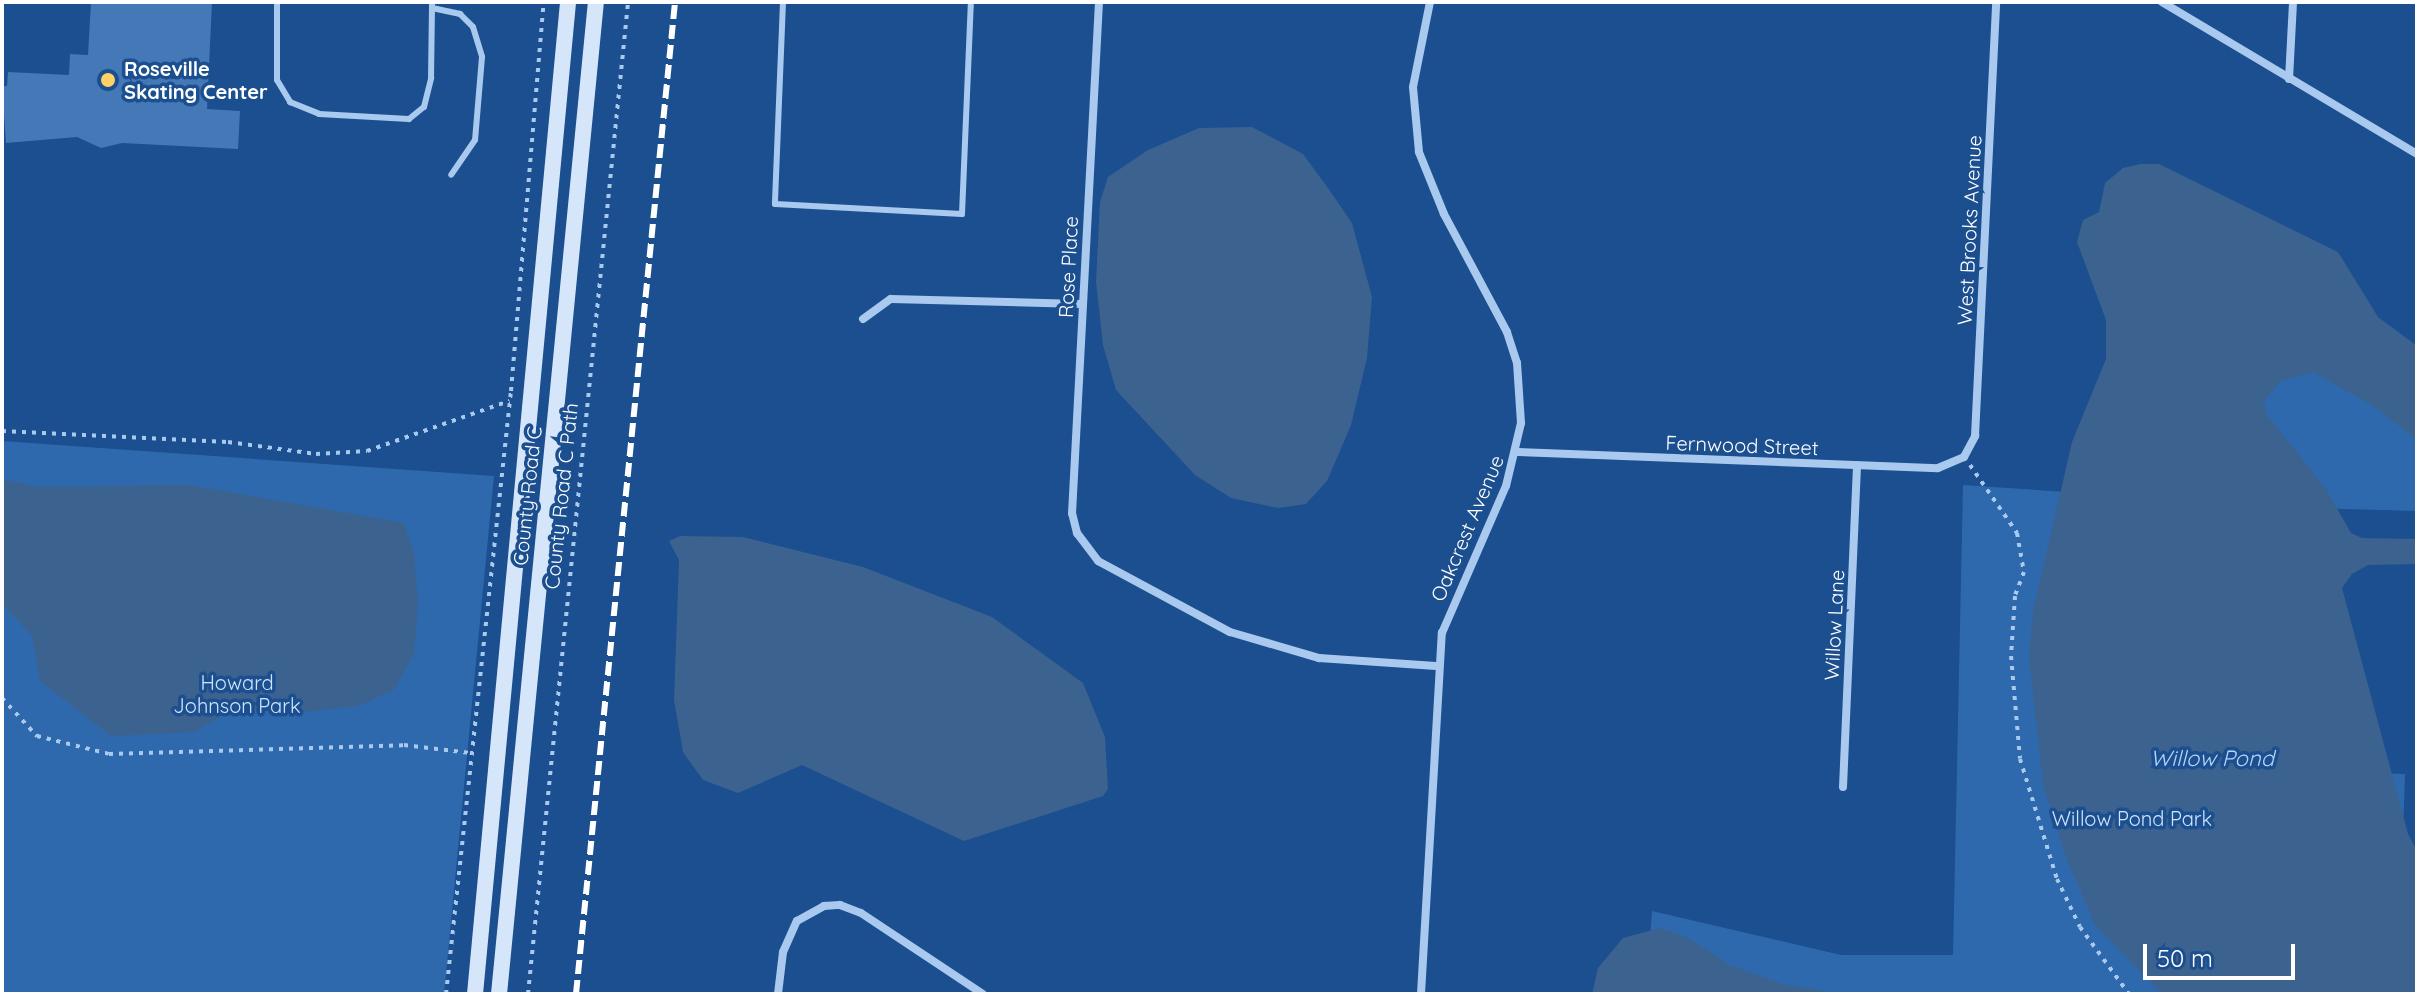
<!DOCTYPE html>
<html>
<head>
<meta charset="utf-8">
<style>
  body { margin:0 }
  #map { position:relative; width:2419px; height:996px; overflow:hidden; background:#1b4f8f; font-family:Quicksand,sans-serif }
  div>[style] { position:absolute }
  .green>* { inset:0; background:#2e69ad }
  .water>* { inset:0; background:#3c6290 }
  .building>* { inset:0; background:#4478b7 }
  .path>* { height:4px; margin-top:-2px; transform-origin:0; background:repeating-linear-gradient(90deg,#a9c9ee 0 4px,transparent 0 10px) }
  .lane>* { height:6px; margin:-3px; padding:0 3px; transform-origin:3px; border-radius:3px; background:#a9c9ee }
  .street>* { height:8px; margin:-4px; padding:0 4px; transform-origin:4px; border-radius:4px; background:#a9c9ee }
  .secondary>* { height:16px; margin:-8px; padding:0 8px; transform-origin:8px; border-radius:8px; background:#d6e6fa }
  .rail>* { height:6px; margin-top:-3px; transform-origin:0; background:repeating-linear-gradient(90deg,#fff 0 14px,transparent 0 20px) }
  .dots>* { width:22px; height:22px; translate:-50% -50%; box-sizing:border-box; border:4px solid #1b4f8f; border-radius:50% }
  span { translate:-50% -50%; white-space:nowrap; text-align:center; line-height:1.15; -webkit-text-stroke:7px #1b4f8f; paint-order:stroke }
  .poi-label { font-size:20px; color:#fff; font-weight:700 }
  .left { translate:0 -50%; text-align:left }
  .street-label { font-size:20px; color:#fff }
  .park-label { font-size:20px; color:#cfe3fa }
  .water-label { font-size:22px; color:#b5d3f5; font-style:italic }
  .frame { position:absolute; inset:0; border:4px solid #fff; pointer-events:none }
  .scale { position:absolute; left:2143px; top:944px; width:152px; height:36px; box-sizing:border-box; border:4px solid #fff; border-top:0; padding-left:10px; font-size:24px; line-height:28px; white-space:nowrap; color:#fff; -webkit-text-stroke:6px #1b4f8f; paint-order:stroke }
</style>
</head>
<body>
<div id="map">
  <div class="green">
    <div style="clip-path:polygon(2156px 268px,2417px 392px,2417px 511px,2309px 508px,2301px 771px,2405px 774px,2398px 994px,1646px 994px,1652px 911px,1841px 955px,1953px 955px,1963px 485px,2142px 497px)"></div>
    <div style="clip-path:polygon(2px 441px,494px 476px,444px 994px,2px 994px)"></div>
  </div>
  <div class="water">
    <div style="clip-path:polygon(1252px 127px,1303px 154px,1328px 188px,1352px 223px,1372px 297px,1367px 358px,1351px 425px,1327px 481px,1306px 504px,1278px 508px,1231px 498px,1195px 475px,1116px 390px,1103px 345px,1096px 282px,1100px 202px,1108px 177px,1148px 150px,1199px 128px)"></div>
    <div style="clip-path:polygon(2140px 164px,2159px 164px,2338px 252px,2378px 317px,2417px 346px,2417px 440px,2375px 407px,2313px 372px,2281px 381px,2264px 401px,2267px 415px,2326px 489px,2351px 533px,2362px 538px,2417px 539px,2417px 564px,2368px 565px,2352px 574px,2342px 588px,2408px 834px,2417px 851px,2417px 994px,2162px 994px,2095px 925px,2065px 855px,2043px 785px,2029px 657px,2033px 611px,2072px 442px,2106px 359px,2106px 320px,2077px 242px,2083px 220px,2099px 212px,2105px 183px,2123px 168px)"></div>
    <div style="clip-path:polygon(2px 479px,38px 487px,189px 485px,404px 523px,414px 554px,418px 603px,414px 653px,394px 690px,358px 706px,295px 713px,235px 708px,194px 732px,111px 736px,40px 681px,32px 636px,2px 604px)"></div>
    <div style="clip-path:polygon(680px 536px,743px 537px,863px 567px,992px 617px,1083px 683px,1105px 737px,1108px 789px,1103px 796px,964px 841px,802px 765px,738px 793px,703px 780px,683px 752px,674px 700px,679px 560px,669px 541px)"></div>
    <div style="clip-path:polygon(1660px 928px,1690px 939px,1730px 965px,1782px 984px,1841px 994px,1592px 994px,1598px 968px,1623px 938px)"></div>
  </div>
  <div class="building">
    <div style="clip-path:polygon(91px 2px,212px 2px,207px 109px,240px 111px,238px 149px,122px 143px,101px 148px,77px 137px,6px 143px,2px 86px,7px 86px,8px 72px,69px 75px,70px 54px,88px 55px)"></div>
  </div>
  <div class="path">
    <div style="left:2px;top:431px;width:226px;rotate:2.8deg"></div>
    <div style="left:228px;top:442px;width:89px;rotate:7.8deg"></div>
    <div style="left:316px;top:454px;width:51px;rotate:-3.4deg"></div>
    <div style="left:367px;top:451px;width:151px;rotate:-19.4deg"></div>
    <div style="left:1970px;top:465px;width:83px;rotate:55.3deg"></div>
    <div style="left:2017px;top:533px;width:40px;rotate:80deg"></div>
    <div style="left:2024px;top:572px;width:26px;rotate:111deg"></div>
    <div style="left:2015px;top:596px;width:60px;rotate:93.8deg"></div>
    <div style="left:2011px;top:656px;width:103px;rotate:85deg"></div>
    <div style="left:2020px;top:759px;width:126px;rotate:72.9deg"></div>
    <div style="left:2057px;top:879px;width:53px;rotate:64.4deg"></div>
    <div style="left:2080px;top:927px;width:83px;rotate:53.8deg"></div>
    <div style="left:2px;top:698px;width:52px;rotate:47.4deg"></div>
    <div style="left:37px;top:736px;width:74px;rotate:14deg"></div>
    <div style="left:109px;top:754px;width:295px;rotate:-1.7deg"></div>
    <div style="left:404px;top:745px;width:67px;rotate:6.8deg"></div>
    <div style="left:446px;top:994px;width:606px;rotate:-83.85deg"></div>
    <div style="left:511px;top:391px;width:390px;rotate:-85.2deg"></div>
    <div style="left:528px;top:994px;width:997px;rotate:-84.24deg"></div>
  </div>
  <div class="lane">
    <div style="left:277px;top:2px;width:78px;rotate:90deg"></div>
    <div style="left:277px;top:80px;width:26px;rotate:59deg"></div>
    <div style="left:290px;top:102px;width:31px;rotate:22deg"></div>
    <div style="left:319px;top:114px;width:90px;rotate:3.2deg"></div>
    <div style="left:409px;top:119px;width:19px;rotate:-39deg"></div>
    <div style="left:424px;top:107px;width:30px;rotate:-76deg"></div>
    <div style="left:431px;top:78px;width:76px;rotate:-89.2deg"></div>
    <div style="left:783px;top:2px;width:202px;rotate:92.3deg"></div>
    <div style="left:775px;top:204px;width:187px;rotate:3.1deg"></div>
    <div style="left:962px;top:214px;width:212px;rotate:-87.6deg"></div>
    <div style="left:432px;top:8px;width:29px;rotate:12deg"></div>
    <div style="left:460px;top:14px;width:18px;rotate:45deg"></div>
    <div style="left:473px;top:27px;width:31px;rotate:73deg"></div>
    <div style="left:482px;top:57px;width:83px;rotate:94.8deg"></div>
    <div style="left:475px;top:140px;width:42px;rotate:124.4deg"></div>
  </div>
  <div class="street">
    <div style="left:1099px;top:2px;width:512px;rotate:93.02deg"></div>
    <div style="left:1072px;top:513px;width:21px;rotate:76deg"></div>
    <div style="left:1077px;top:533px;width:35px;rotate:53deg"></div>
    <div style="left:1098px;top:561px;width:150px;rotate:28.3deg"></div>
    <div style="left:1230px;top:632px;width:93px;rotate:16.3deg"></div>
    <div style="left:1319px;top:658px;width:117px;rotate:3.9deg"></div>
    <div style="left:2162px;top:2px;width:297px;rotate:30.8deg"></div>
    <div style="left:2289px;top:79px;width:77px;rotate:-87deg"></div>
    <div style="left:863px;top:319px;width:34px;rotate:-36deg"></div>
    <div style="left:891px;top:299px;width:190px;rotate:1.5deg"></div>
    <div style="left:1517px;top:452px;width:421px;rotate:2.2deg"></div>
    <div style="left:1938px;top:468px;width:28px;rotate:-23deg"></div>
    <div style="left:1964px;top:457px;width:24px;rotate:-62deg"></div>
    <div style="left:1975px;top:436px;width:435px;rotate:-87.2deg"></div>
    <div style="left:1843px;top:787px;width:322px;rotate:-87.5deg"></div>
    <div style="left:778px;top:994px;width:42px;rotate:-83.2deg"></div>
    <div style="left:783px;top:952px;width:34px;rotate:-66deg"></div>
    <div style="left:797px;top:921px;width:31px;rotate:-29deg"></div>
    <div style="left:824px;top:906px;width:16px;rotate:-4deg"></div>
    <div style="left:840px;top:905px;width:22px;rotate:21deg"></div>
    <div style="left:861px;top:913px;width:146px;rotate:33.6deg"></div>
    <div style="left:1421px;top:994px;width:362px;rotate:-86.7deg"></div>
    <div style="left:1442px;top:633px;width:160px;rotate:-66.5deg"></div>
    <div style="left:1506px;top:486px;width:65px;rotate:-76.6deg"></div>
    <div style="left:1521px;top:423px;width:60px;rotate:-93.8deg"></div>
    <div style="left:1517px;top:363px;width:33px;rotate:-108deg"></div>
    <div style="left:1507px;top:332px;width:134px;rotate:-118.1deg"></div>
    <div style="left:1444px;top:214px;width:67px;rotate:-112deg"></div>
    <div style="left:1419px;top:152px;width:65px;rotate:-95.3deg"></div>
    <div style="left:1413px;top:87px;width:87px;rotate:-78.7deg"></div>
  </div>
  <div class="secondary">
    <div style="left:475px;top:994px;width:996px;rotate:-84.64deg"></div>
    <div style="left:499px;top:994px;width:997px;rotate:-84.42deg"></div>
  </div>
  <div class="rail">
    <div style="left:576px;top:994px;width:997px;rotate:-84.3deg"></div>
  </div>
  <div class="dots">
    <div style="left:108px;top:80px;background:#ffd166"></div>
  </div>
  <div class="poi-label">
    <span class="left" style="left:124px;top:80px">Roseville<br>Skating Center</span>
  </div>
  <div class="street-label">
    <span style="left:1969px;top:230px;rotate:-87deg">West Brooks Avenue</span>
    <span style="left:1068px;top:267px;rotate:-87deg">Rose Place</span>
    <span style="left:1742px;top:445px;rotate:2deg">Fernwood Street</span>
    <span style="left:527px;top:496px;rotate:-84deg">County Road C</span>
    <span style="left:561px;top:496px;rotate:-84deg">County Road C Path</span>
    <span style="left:1467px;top:528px;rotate:-67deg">Oakcrest Avenue</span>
    <span style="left:1834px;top:625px;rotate:-87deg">Willow Lane</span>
  </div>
  <div class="park-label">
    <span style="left:237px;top:694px">Howard<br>Johnson Park</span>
    <span style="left:2132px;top:818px">Willow Pond Park</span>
  </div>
  <div class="water-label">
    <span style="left:2212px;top:759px">Willow Pond</span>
  </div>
  <div class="frame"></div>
  <div class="scale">50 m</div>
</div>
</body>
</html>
